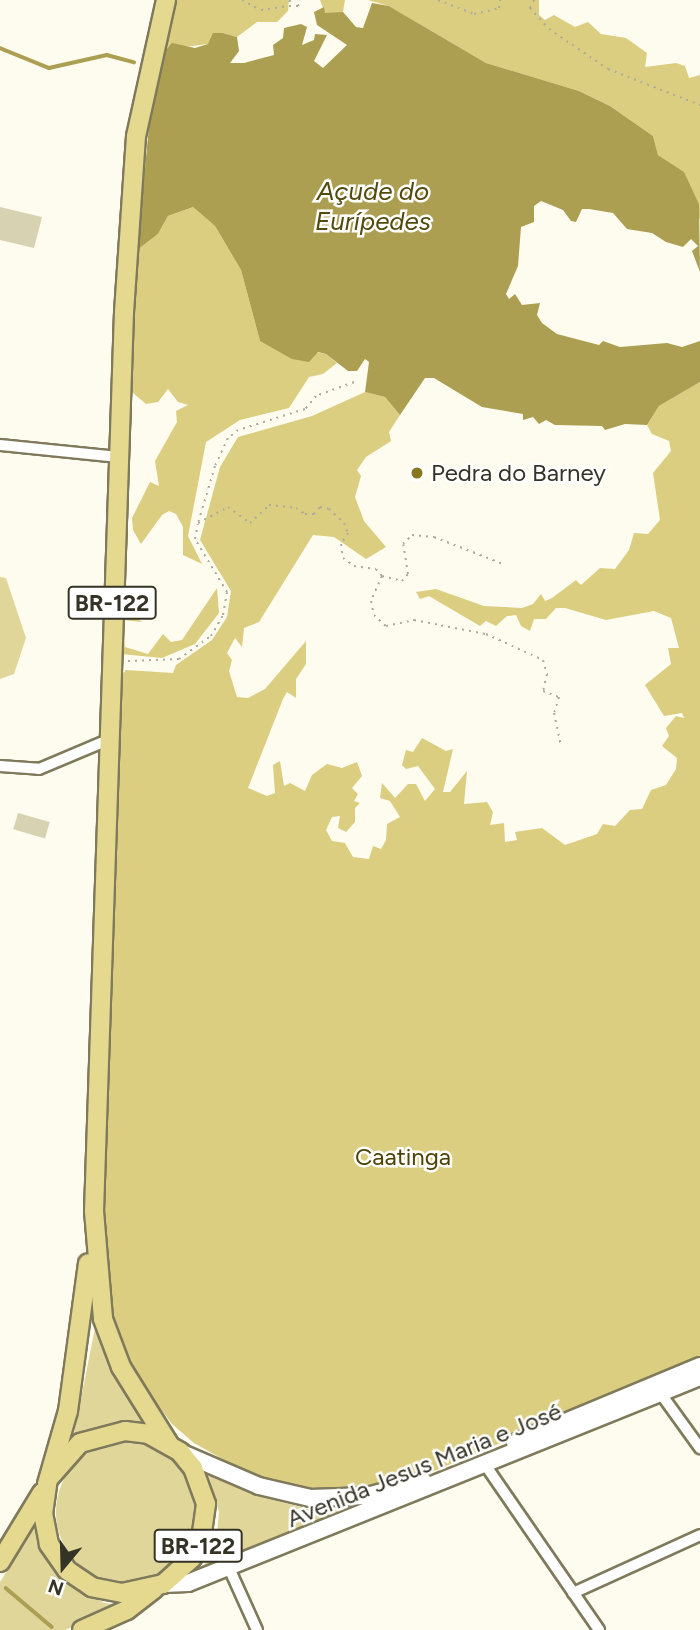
<!DOCTYPE html>
<html>
<head>
<meta charset="utf-8">
<style>
  body { margin:0 }
  #map { position:relative; width:700px; height:1630px; overflow:hidden; background:#fefcee; font-family:Figtree,sans-serif }
  div>[style] { position:absolute }
  .green>* { inset:0; background:#e0d699 }
  .round { border-radius:50% }
  .forest>* { inset:0; background:#dbce80 }
  .water>* { inset:0; background:#ac9f52 }
  .stream>* { height:3.5px; margin:-1.75px; padding:0 1.75px; transform-origin:1.75px; border-radius:1.75px; background:#ac9f52 }
  .building>* { inset:0; background:#d7d2b1; transform-origin:0 0 }
  .path>* { height:2px; margin-top:-1px; transform-origin:0; background:repeating-linear-gradient(90deg,#adab9d 0 2px,transparent 0 7px) }
  .roads { filter:drop-shadow(2px 0 #7f7a5b) drop-shadow(-2px 0 #7f7a5b) drop-shadow(0 2px #7f7a5b) drop-shadow(0 -2px #7f7a5b) }
  .minor>* { height:10px; margin:-5px; padding:0 5px; transform-origin:5px; border-radius:5px; background:#fff }
  .secondary>* { height:16px; margin:-8px; padding:0 8px; transform-origin:8px; border-radius:8px; background:#fff }
  .primary>* { height:18px; margin:-9px; padding:0 9px; transform-origin:9px; border-radius:9px; background:#e5d98f }
  .dots>* { width:19px; height:19px; translate:-50% -50%; box-sizing:border-box; border:4px solid #fff; border-radius:50% }
  span { translate:-50% -50%; white-space:nowrap; text-align:center; line-height:1.15; -webkit-text-stroke:5px #fff; paint-order:stroke }
  .shield-label span { padding:2px 5px; background:#fff; border:2px solid; border-radius:5px; -webkit-text-stroke-width:0 }
  .shield-label { font-size:23px; color:#353326; font-weight:700 }
  .poi-label { font-size:24px; color:#353326 }
  .left { translate:0 -50%; text-align:left }
  .park-label { font-size:24px; color:#4c4303 }
  .street-label { font-size:24px; color:#353326 }
  .water-label { font-size:26px; color:#534a0d; font-style:italic }
  .north { position:absolute; left:28px; top:1532px; width:70px; height:70px; -webkit-text-stroke:5px #fff; paint-order:stroke; rotate:199deg; font-size:19px; font-weight:700; line-height:28px; text-align:center; color:#353326 }
  .north::after { content:''; display:block; margin:auto; width:24px; height:32px; background:#353326; clip-path:polygon(50% 0,100% 100%,50% 72%,0 100%) }
</style>
</head>
<body>
<div id="map">
  <div class="green">
    <div style="clip-path:polygon(0 577px,6px 578px,26px 638px,14px 674px,0 679px)"></div>
    <div style="clip-path:polygon(96px 1323px,109px 1360px,146px 1424px,117px 1427px,72px 1444px)"></div>
    <div class="round" style="left:56px;top:1440px;width:144px;height:144px"></div>
    <div style="clip-path:polygon(208px 1473px,254px 1495px,308px 1509px,339px 1510px,340px 1515px,194px 1574px,207px 1562px,217px 1534px,219px 1512px)"></div>
    <div style="clip-path:polygon(37px 1523px,49px 1560px,70px 1583px,104px 1603px,123px 1605px,65px 1630px,0 1630px,0 1582px)"></div>
  </div>
  <div class="forest">
    <div style="clip-path:polygon(175px 0,289px 0,288px 11px,277px 22px,257px 22px,237px 37px,223px 33px,208px 44px,169px 49px,161px 56px)"></div>
    <div style="clip-path:polygon(320px 0,345px 0,343px 12px,336px 16px,325px 13px)"></div>
    <div style="clip-path:polygon(368px 0,539px 0,539px 15px,545px 20px,554px 15px,575px 27px,588px 22px,601px 34px,626px 38px,647px 53px,645px 67px,676px 63px,685px 66px,689px 78px,700px 75px,700px 219px,696px 216px,699px 204px,683px 172px,658px 155px,653px 136px,610px 106px,579px 91px,486px 63px,389px 6px)"></div>
    <div style="clip-path:polygon(193px 207px,215px 226px,241px 270px,260px 341px,326px 354px,337px 363px,323px 374px,309px 377px,289px 408px,240px 420px,206px 442px,188px 536px,202px 564px,183px 555px,183px 527px,176px 514px,169px 511px,162px 515px,141px 544px,133px 530px,132px 518px,150px 482px,159px 486px,155px 461px,177px 422px,176px 411px,188px 405px,178px 402px,168px 389px,158px 402px,146px 404px,132px 392px,128px 378px,137px 250px,158px 234px,168px 216px)"></div>
    <div style="clip-path:polygon(700px 382px,700px 1359px,420px 1477px,381px 1488px,319px 1493px,258px 1479px,194px 1443px,172px 1424px,136px 1376px,111px 1320px,104px 1275px,105px 1133px,119px 677px,126px 670px,173px 673px,176px 665px,212px 640px,227px 617px,231px 591px,200px 540px,220px 467px,238px 437px,312px 416px,365px 392px,385px 397px,400px 415px,389px 432px,391px 441px,366px 457px,357px 470px,361px 476px,355px 497px,364px 521px,386px 547px,366px 559px,334px 537px,313px 535px,259px 622px,244px 628px,242px 647px,235px 638px,227px 653px,232px 660px,229px 671px,237px 697px,248px 698px,265px 689px,306px 641px,306px 664px,296px 679px,296px 698px,287px 692px,283px 699px,248px 788px,267px 796px,275px 793px,273px 765px,280px 761px,284px 786px,290px 783px,305px 791px,312px 775px,327px 764px,342px 768px,357px 762px,362px 776px,352px 788px,358px 794px,354px 801px,360px 803px,355px 808px,355px 822px,346px 832px,338px 828px,340px 816px,332px 817px,326px 830px,332px 841px,345px 843px,353px 857px,369px 859px,373px 846px,381px 849px,386px 840px,387px 824px,400px 817px,390px 801px,380px 798px,382px 783px,395px 798px,408px 784px,416px 784px,425px 801px,435px 789px,418px 766px,406px 769px,402px 765px,406px 750px,413px 752px,422px 738px,446px 751px,453px 749px,443px 792px,450px 792px,467px 771px,464px 804px,487px 802px,493px 812px,490px 825px,504px 823px,505px 842px,517px 840px,515px 832px,542px 828px,565px 845px,597px 834px,603px 824px,615px 826px,630px 810px,642px 809px,651px 790px,666px 785px,676px 769px,677px 758px,662px 746px,669px 736px,666px 728px,676px 716px,684px 718px,682px 713px,664px 716px,645px 685px,671px 664px,668px 648px,679px 648px,671px 618px,654px 611px,606px 620px,565px 608px,556px 608px,546px 619px,534px 619px,530px 631px,521px 626px,516px 615px,507px 616px,496px 626px,486px 621px,480px 626px,429px 596px,420px 599px,416px 592px,436px 589px,484px 606px,522px 608px,533px 604px,541px 594px,545px 601px,552px 598px,576px 580px,581px 585px,600px 568px,615px 569px,629px 550px,634px 533px,648px 534px,660px 520px,653px 473px,671px 451px,669px 441px,652px 434px,647px 425px,659px 406px)"></div>
    <div style="clip-path:polygon(217px 588px,219px 613px,195px 644px,162px 658px,121px 654px,121px 605px,142px 622px,123px 620px,125px 647px,148px 654px,163px 634px,171px 642px,182px 640px)"></div>
  </div>
  <div class="water">
    <div style="clip-path:polygon(372px 3px,389px 6px,486px 63px,579px 91px,610px 106px,653px 136px,658px 155px,684px 172px,699px 204px,700px 272px,692px 251px,698px 246px,691px 239px,683px 247px,666px 242px,652px 233px,627px 229px,613px 213px,589px 209px,582px 209px,576px 222px,571px 221px,563px 210px,541px 201px,534px 206px,534px 222px,521px 227px,518px 266px,506px 294px,509px 299px,515px 294px,522px 305px,540px 303px,537px 315px,542px 323px,557px 334px,599px 345px,603px 341px,620px 347px,667px 343px,682px 347px,700px 341px,700px 382px,659px 406px,647px 425px,625px 424px,605px 430px,602px 426px,555px 425px,546px 420px,539px 424px,533px 417px,523px 420px,523px 414px,482px 407px,434px 378px,425px 378px,400px 415px,385px 397px,365px 392px,369px 362px,365px 359px,357px 371px,348px 371px,326px 354px,318px 352px,309px 362px,292px 359px,260px 341px,241px 270px,215px 226px,193px 207px,168px 216px,158px 234px,137px 250px,151px 106px,161px 56px,172px 43px,195px 48px,208px 44px,213px 33px,223px 33px,237px 37px,239px 51px,230px 63px,244px 63px,274px 55px,273px 45px,283px 38px,284px 28px,301px 24px,307px 27px,302px 45px,314px 40px,315px 34px,327px 35px,314px 61px,323px 68px,347px 45px,317px 25px,314px 12px,324px 7px,325px 13px,343px 12px,356px 27px,363px 28px)"></div>
  </div>
  <div class="stream">
    <div style="left:0;top:48px;width:53px;rotate:22.2deg"></div>
    <div style="left:49px;top:68px;width:59px;rotate:-12.6deg"></div>
    <div style="left:107px;top:55px;width:28px;rotate:15deg"></div>
    <div style="left:6px;top:1588px;width:60px;rotate:40.3deg"></div>
  </div>
  <div class="building">
    <div style="clip-path:polygon(0 207px,42px 217px,34px 248px,0 240px)"></div>
    <div style="left:18px;top:813px;width:33px;height:17px;rotate:16deg"></div>
  </div>
  <div class="path">
    <div style="left:242px;top:0;width:21px;rotate:28deg"></div>
    <div style="left:261px;top:10px;width:28px;rotate:-8deg"></div>
    <div style="left:290px;top:0;width:6px;rotate:99deg"></div>
    <div style="left:289px;top:6px;width:9px"></div>
    <div style="left:298px;top:6px;width:7px;rotate:-63deg"></div>
    <div style="left:438px;top:0;width:39px;rotate:21deg"></div>
    <div style="left:474px;top:14px;width:26px;rotate:-13deg"></div>
    <div style="left:499px;top:8px;width:8px;rotate:-83deg"></div>
    <div style="left:534px;top:0;width:9px;rotate:117deg"></div>
    <div style="left:530px;top:8px;width:28px;rotate:48deg"></div>
    <div style="left:549px;top:29px;width:71px;rotate:34.1deg"></div>
    <div style="left:608px;top:69px;width:99px;rotate:21.4deg"></div>
    <div style="left:354px;top:382px;width:40px;rotate:159.8deg"></div>
    <div style="left:316px;top:396px;width:17px;rotate:130deg"></div>
    <div style="left:305px;top:409px;width:70px;rotate:162.6deg"></div>
    <div style="left:238px;top:430px;width:13px;rotate:141deg"></div>
    <div style="left:228px;top:438px;width:31px;rotate:115deg"></div>
    <div style="left:215px;top:466px;width:59px;rotate:106.6deg"></div>
    <div style="left:198px;top:523px;width:34px;rotate:-28deg"></div>
    <div style="left:228px;top:507px;width:27px;rotate:36deg"></div>
    <div style="left:250px;top:523px;width:26px;rotate:-43deg"></div>
    <div style="left:269px;top:505px;width:27px;rotate:6deg"></div>
    <div style="left:296px;top:508px;width:11px;rotate:34deg"></div>
    <div style="left:305px;top:514px;width:9px"></div>
    <div style="left:314px;top:514px;width:9px;rotate:-49deg"></div>
    <div style="left:320px;top:507px;width:9px;rotate:13deg"></div>
    <div style="left:329px;top:509px;width:21px;rotate:43deg"></div>
    <div style="left:344px;top:523px;width:11px;rotate:68deg"></div>
    <div style="left:348px;top:533px;width:13px;rotate:122deg"></div>
    <div style="left:341px;top:544px;width:14px;rotate:82deg"></div>
    <div style="left:343px;top:558px;width:14px;rotate:36deg"></div>
    <div style="left:354px;top:566px;width:22px;rotate:8deg"></div>
    <div style="left:376px;top:569px;width:9px;rotate:49deg"></div>
    <div style="left:382px;top:576px;width:21px;rotate:14deg"></div>
    <div style="left:402px;top:581px;width:9px;rotate:-49deg"></div>
    <div style="left:408px;top:574px;width:30px;rotate:-99deg"></div>
    <div style="left:403px;top:544px;width:13px;rotate:-45deg"></div>
    <div style="left:412px;top:535px;width:22px;rotate:5deg"></div>
    <div style="left:434px;top:537px;width:77px;rotate:21.3deg"></div>
    <div style="left:382px;top:576px;width:27px;rotate:114deg"></div>
    <div style="left:371px;top:601px;width:14px;rotate:78deg"></div>
    <div style="left:374px;top:615px;width:16px;rotate:43deg"></div>
    <div style="left:386px;top:626px;width:29px;rotate:-12deg"></div>
    <div style="left:414px;top:620px;width:73px;rotate:11deg"></div>
    <div style="left:486px;top:634px;width:63px;rotate:24.5deg"></div>
    <div style="left:543px;top:660px;width:15px;rotate:74deg"></div>
    <div style="left:547px;top:674px;width:17px;rotate:103deg"></div>
    <div style="left:543px;top:691px;width:17px;rotate:21deg"></div>
    <div style="left:559px;top:697px;width:17px;rotate:107deg"></div>
    <div style="left:554px;top:713px;width:33px;rotate:78deg"></div>
    <div style="left:128px;top:661px;width:51px;rotate:-2.2deg"></div>
    <div style="left:179px;top:659px;width:39px;rotate:-36deg"></div>
    <div style="left:211px;top:636px;width:24px;rotate:-60deg"></div>
    <div style="left:223px;top:615px;width:23px;rotate:-80deg"></div>
    <div style="left:227px;top:592px;width:62px;rotate:-121.1deg"></div>
    <div style="left:195px;top:539px;width:15px;rotate:-79deg"></div>
  </div>
  <div class="roads">
    <div class="minor">
      <div style="left:0;top:445px;width:119px;rotate:5.8deg"></div>
      <div style="left:0;top:766px;width:39px;rotate:4deg"></div>
      <div style="left:39px;top:769px;width:75px;rotate:-22.8deg"></div>
      <div style="left:661px;top:1394px;width:67px;rotate:54.2deg"></div>
      <div style="left:486px;top:1466px;width:199px;rotate:55.4deg"></div>
      <div style="left:229px;top:1568px;width:68px;rotate:65.7deg"></div>
      <div style="left:573px;top:1593px;width:140px;rotate:-24.5deg"></div>
    </div>
    <div class="secondary">
      <div style="left:515px;top:1443px;width:200px;rotate:-22.6deg"></div>
      <div style="left:180px;top:1452px;width:86px;rotate:23.3deg"></div>
      <div style="left:259px;top:1486px;width:52px;rotate:13.2deg"></div>
      <div style="left:310px;top:1498px;width:57px;rotate:-2deg"></div>
      <div style="left:367px;top:1496px;width:58px;rotate:-15deg"></div>
      <div style="left:163px;top:1584px;width:25px;rotate:-2deg"></div>
      <div style="left:188px;top:1583px;width:552px;rotate:-21.92deg"></div>
    </div>
    <div class="primary">
      <div style="left:166px;top:0;width:139px;rotate:102.4deg"></div>
      <div style="left:136px;top:136px;width:176px;rotate:93.9deg"></div>
      <div style="left:124px;top:312px;width:900px;rotate:91.91deg"></div>
      <div style="left:94px;top:1211px;width:108px;rotate:85.2deg"></div>
      <div style="left:103px;top:1319px;width:51px;rotate:69.4deg"></div>
      <div style="left:121px;top:1367px;width:91px;rotate:58.1deg"></div>
      <div style="left:50px;top:1477px;width:45px;rotate:-48.6deg"></div>
      <div style="left:80px;top:1443px;width:47px;rotate:-14.9deg"></div>
      <div style="left:125px;top:1431px;width:23px;rotate:7deg"></div>
      <div style="left:148px;top:1434px;width:37px;rotate:29deg"></div>
      <div style="left:180px;top:1452px;width:21px;rotate:51deg"></div>
      <div style="left:193px;top:1468px;width:38px;rotate:70deg"></div>
      <div style="left:206px;top:1504px;width:37px;rotate:98deg"></div>
      <div style="left:201px;top:1541px;width:19px;rotate:118deg"></div>
      <div style="left:192px;top:1558px;width:39px;rotate:138deg"></div>
      <div style="left:163px;top:1584px;width:42px;rotate:167.6deg"></div>
      <div style="left:122px;top:1593px;width:31px;rotate:-169deg"></div>
      <div style="left:92px;top:1587px;width:30px;rotate:-146deg"></div>
      <div style="left:67px;top:1570px;width:32px;rotate:-125deg"></div>
      <div style="left:49px;top:1544px;width:31px;rotate:-101deg"></div>
      <div style="left:43px;top:1514px;width:30px;rotate:-82deg"></div>
      <div style="left:47px;top:1484px;width:76px;rotate:-74deg"></div>
      <div style="left:68px;top:1411px;width:149px;rotate:-82.3deg"></div>
      <div style="left:0;top:1562px;width:81px;rotate:-58.7deg"></div>
      <div style="left:82px;top:1630px;width:49px;rotate:-24deg"></div>
      <div style="left:127px;top:1610px;width:34px;rotate:-38deg"></div>
    </div>
  </div>
  <div class="dots">
    <div style="left:417px;top:473px;background:#86771c"></div>
  </div>
  <div class="shield-label">
    <span style="left:112px;top:603px">BR-122</span>
    <span style="left:198px;top:1546px">BR-122</span>
  </div>
  <div class="poi-label">
    <span class="left" style="left:431px;top:473px">Pedra do Barney</span>
  </div>
  <div class="park-label">
    <span style="left:403px;top:1157px">Caatinga</span>
  </div>
  <div class="street-label">
    <span style="left:424px;top:1465px;rotate:-22deg">Avenida Jesus Maria e José</span>
  </div>
  <div class="water-label">
    <span style="left:373px;top:207px">Açude do<br>Eurípedes</span>
  </div>
  <div class="north">N</div>
</div>
</body>
</html>
